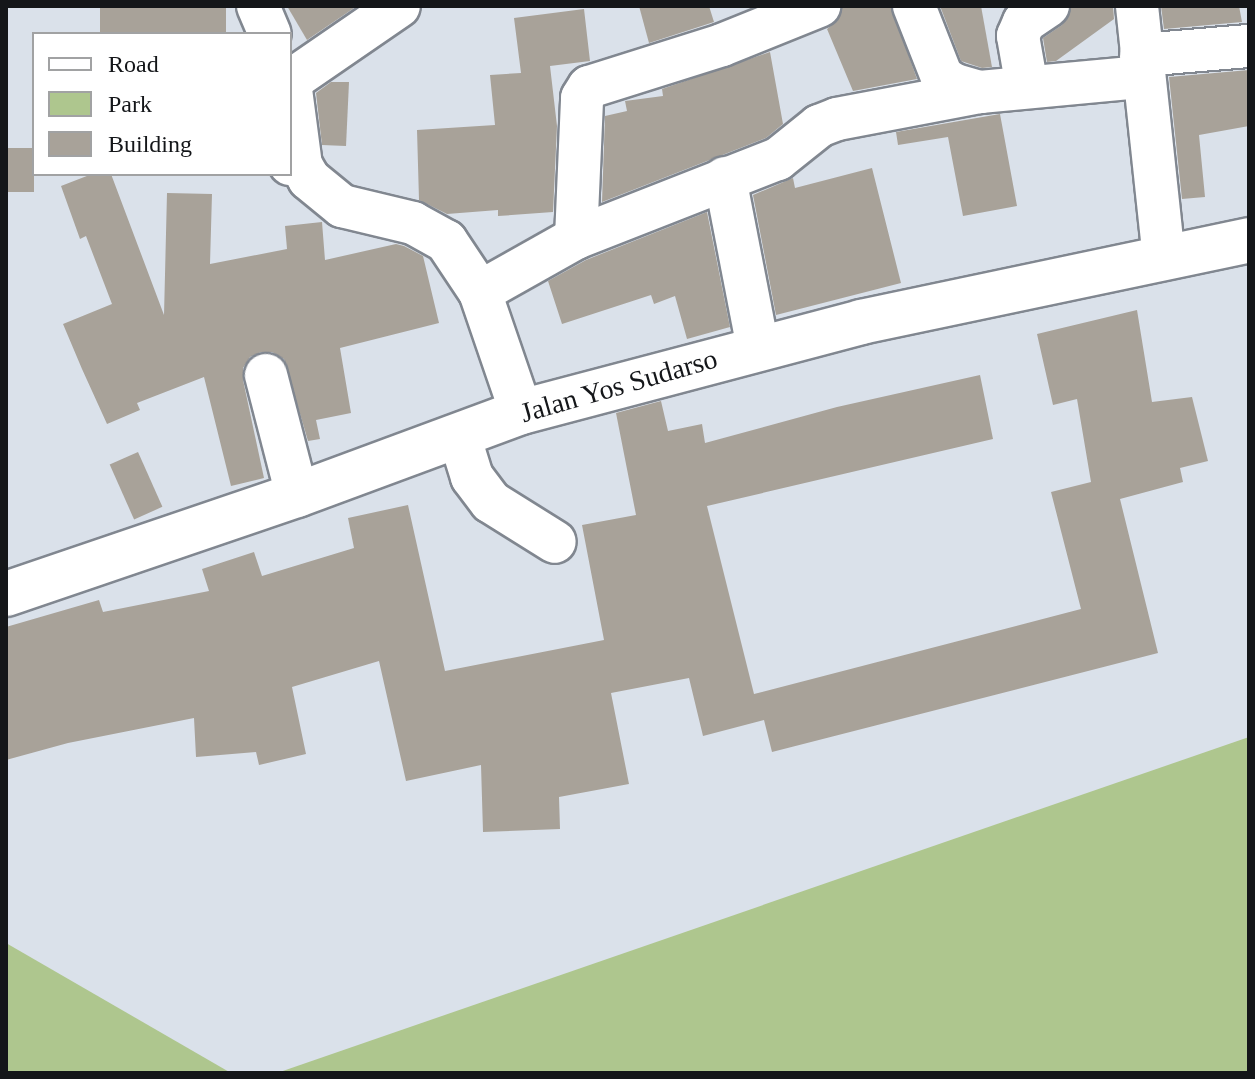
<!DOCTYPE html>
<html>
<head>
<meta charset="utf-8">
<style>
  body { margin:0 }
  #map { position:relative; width:1255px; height:1079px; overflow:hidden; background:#dae1ea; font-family:Georgia,serif }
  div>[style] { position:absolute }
  .green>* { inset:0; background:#aec68e }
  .building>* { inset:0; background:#a8a299; transform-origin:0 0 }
  .roads { filter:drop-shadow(2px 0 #818790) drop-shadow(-2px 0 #818790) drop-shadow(0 2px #818790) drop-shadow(0 -2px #818790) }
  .minor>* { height:42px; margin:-21px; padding:0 21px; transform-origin:21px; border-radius:21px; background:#fff }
  .highway>* { height:44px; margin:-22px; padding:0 22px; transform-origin:22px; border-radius:22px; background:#fff }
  span { translate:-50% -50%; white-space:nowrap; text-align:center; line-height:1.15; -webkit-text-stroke:8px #fff; paint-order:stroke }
  .street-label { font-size:28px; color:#141619 }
  .frame { position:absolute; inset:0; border:8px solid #141619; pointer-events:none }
  .legend { position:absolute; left:32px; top:32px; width:260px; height:144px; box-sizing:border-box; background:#fff; border:2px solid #a1a2a3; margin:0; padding:10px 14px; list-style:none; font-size:24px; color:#141619 }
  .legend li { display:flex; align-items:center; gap:16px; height:40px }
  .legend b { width:40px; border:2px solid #a1a2a3 }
</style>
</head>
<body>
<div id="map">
  <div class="green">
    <div style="clip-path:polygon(1249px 737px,1249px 1073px,277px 1073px)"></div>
    <div style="clip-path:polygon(6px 943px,231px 1073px,6px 1073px)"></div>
  </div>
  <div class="building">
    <div style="left:100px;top:6px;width:126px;height:29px"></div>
    <div style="clip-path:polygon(287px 6px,357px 6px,307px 40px)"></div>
    <div style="clip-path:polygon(639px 6px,709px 6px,714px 22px,649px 43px)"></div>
    <div style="clip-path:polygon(842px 6px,891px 6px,917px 79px,853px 91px,827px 29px,838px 20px)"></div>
    <div style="clip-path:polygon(940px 6px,981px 6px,992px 67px,982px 68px,961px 61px)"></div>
    <div style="clip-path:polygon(1072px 6px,1113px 6px,1114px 19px,1056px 61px,1047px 62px,1043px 38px,1062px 25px)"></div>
    <div style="clip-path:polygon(1161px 6px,1239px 6px,1242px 22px,1164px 29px)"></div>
    <div style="clip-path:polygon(584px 9px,590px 61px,550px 66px,557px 126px,553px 212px,498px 216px,498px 210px,447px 214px,419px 200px,417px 130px,495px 125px,490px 75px,521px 73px,514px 18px)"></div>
    <div style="clip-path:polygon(770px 52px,783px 124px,766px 138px,602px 202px,605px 116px,627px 111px,625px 101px,663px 96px,662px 89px)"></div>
    <div style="clip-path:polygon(1249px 70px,1249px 126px,1199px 135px,1205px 197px,1182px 199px,1169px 77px)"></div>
    <div style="clip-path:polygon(331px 82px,349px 82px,346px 146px,322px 145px,316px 93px)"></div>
    <div style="clip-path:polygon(1000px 114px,1017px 206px,963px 216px,948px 137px,898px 145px,896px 132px)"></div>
    <div style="left:6px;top:148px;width:28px;height:44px"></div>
    <div style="clip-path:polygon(872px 168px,901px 283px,776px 315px,753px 195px,793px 178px,795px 188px)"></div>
    <div style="clip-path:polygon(92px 174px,111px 174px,164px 315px,167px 193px,212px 194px,210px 264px,287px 249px,285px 226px,322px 222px,325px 260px,396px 244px,404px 246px,423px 256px,439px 323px,340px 348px,351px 413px,316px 420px,320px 439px,308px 441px,284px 359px,272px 352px,261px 352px,250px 357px,243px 368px,243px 380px,264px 478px,231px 486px,204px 377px,137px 403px,140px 410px,107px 424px,82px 369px,63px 324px,112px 304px,86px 236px,80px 239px,61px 186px)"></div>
    <div style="clip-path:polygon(707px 212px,730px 327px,687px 339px,675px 296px,654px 304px,651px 295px,562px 324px,548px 281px,586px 260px)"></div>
    <div style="clip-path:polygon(1137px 310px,1152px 402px,1192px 397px,1208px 461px,1180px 468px,1183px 482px,1120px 499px,1158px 653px,772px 752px,764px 720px,703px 736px,689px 678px,611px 693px,629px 784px,559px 797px,560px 829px,483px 832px,481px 765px,406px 781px,379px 661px,292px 687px,306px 754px,259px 765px,256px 752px,196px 757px,194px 718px,68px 743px,6px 760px,6px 627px,99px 600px,103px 612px,209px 591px,202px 569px,254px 552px,262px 576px,354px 548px,348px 518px,408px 505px,445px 671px,604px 640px,582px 525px,636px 515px,616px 413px,661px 401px,668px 431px,702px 424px,705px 443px,837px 407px,980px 375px,993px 439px,707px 506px,754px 694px,1081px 609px,1051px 492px,1091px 482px,1077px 399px,1053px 405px,1037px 334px)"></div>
    <div style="left:138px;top:452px;width:60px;height:31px;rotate:66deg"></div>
  </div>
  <div class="roads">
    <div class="minor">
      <div style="left:258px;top:6px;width:30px;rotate:67deg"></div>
      <div style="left:914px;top:6px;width:76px;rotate:68.5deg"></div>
      <div style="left:942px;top:77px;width:15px;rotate:32deg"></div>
      <div style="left:955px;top:85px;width:26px;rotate:16deg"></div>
      <div style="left:1137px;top:6px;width:252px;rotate:83.9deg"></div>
      <div style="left:1141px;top:55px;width:108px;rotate:-4.8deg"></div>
      <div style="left:290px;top:81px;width:132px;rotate:-34.5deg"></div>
      <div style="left:290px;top:82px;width:84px;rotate:82.5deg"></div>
      <div style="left:1027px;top:87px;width:52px;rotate:-100deg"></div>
      <div style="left:1018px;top:36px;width:15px;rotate:-67deg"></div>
      <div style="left:1024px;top:22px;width:29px;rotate:-34deg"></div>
      <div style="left:290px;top:164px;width:11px;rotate:5deg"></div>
      <div style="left:301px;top:165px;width:16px;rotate:60deg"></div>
      <div style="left:309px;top:179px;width:43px;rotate:39.3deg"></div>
      <div style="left:342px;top:206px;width:73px;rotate:13.5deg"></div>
      <div style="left:413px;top:223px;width:38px;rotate:29deg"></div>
      <div style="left:446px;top:241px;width:61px;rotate:56.3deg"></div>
      <div style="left:480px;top:292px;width:127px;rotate:71.1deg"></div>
      <div style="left:725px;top:178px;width:172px;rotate:79deg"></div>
      <div style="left:576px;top:238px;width:140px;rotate:-87.5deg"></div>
      <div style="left:582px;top:98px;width:13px;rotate:-58deg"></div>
      <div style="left:589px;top:87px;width:139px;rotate:-17.5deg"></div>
      <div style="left:722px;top:45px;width:105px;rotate:-21.9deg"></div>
      <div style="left:480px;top:292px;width:110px;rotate:-29.4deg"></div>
      <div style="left:576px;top:238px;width:217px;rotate:-21.4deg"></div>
      <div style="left:778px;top:159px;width:53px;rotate:-38.8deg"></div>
      <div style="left:819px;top:126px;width:19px;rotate:-21deg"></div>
      <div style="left:837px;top:119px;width:146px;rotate:-10.7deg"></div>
      <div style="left:980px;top:92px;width:163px;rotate:-5.3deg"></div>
      <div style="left:266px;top:375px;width:124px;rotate:75.5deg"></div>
      <div style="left:459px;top:435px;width:44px;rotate:72.8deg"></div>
      <div style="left:472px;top:477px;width:31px;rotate:53deg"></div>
      <div style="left:491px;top:502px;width:75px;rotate:32deg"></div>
    </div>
    <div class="highway">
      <div style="left:6px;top:594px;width:307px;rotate:-18.8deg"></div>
      <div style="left:297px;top:495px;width:239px;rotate:-20.3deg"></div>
      <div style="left:521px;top:412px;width:352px;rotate:-14.8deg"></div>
      <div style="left:861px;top:322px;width:397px;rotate:-11.9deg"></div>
    </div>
  </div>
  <div class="street-label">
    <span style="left:619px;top:386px;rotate:-16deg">Jalan Yos Sudarso</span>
  </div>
  <div class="frame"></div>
  <ul class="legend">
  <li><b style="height:10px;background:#fff"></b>Road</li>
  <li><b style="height:22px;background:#aec68e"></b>Park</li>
  <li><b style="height:22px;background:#a8a299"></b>Building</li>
  </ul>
</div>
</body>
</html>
